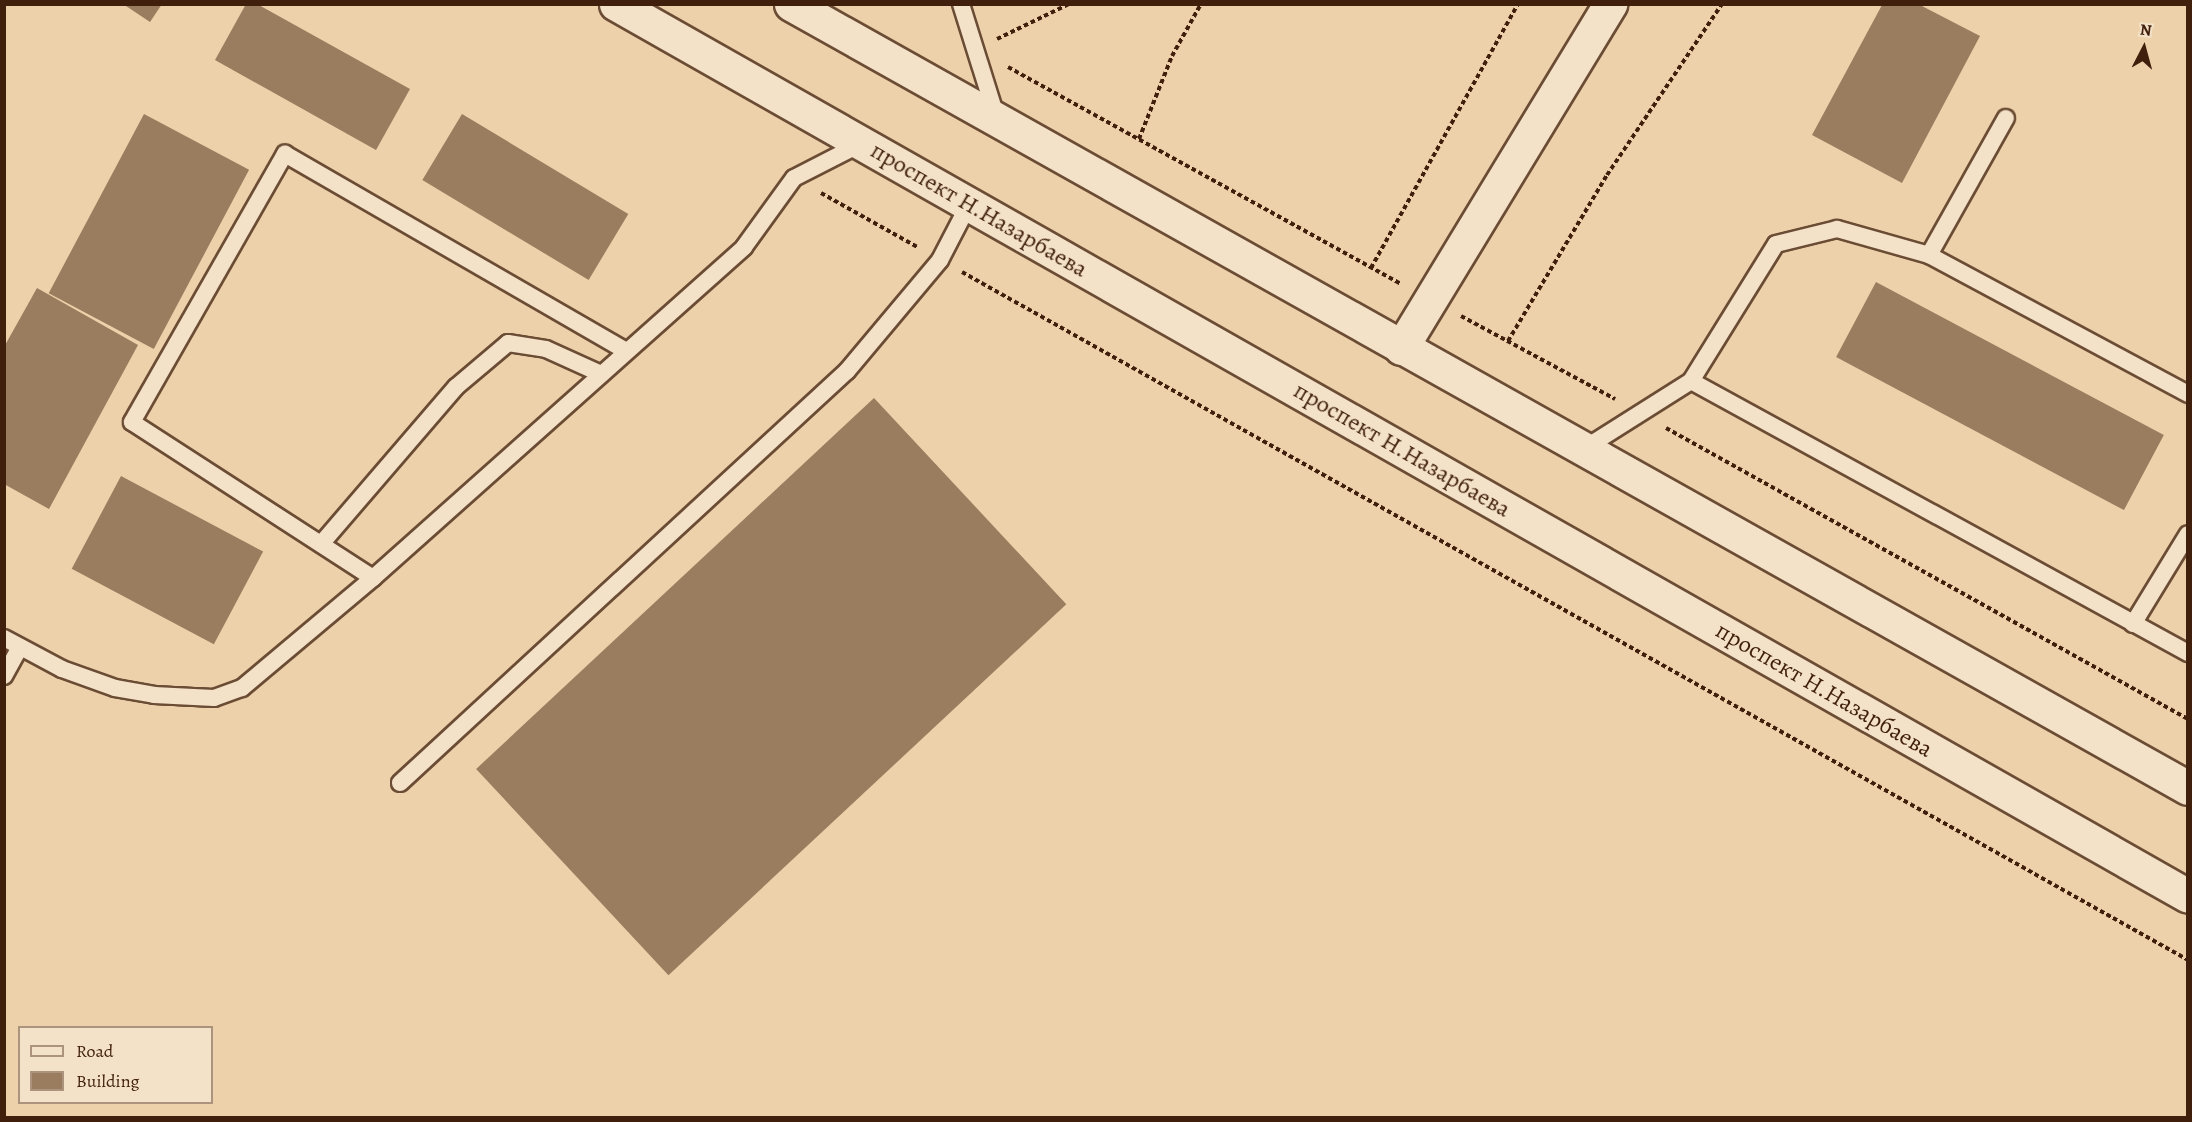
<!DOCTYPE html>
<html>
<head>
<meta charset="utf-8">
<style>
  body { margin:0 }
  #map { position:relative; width:2192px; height:1122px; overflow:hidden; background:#edd1aa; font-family:Alegreya,serif }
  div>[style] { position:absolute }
  .building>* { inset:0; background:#9a7c5f; transform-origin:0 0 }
  .path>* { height:4px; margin-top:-2px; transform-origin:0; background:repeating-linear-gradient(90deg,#401f0d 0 4.5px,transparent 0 7.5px) }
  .roads { filter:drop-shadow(2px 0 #6b4c34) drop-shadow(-2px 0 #6b4c34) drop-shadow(0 2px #6b4c34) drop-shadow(0 -2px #6b4c34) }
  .service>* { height:16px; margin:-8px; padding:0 8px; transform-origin:8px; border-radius:8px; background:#f3e1c8 }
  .minor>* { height:33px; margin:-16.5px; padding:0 16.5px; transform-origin:16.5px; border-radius:16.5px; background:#f3e1c8 }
  .secondary>* { height:33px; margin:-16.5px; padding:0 16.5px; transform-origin:16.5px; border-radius:16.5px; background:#f3e1c8 }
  span { translate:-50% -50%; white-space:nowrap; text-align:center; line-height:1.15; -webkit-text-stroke:4.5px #f3e1c8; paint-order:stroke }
  .street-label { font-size:24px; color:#401f0d }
  .frame { position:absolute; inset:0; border:6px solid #401f0d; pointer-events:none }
  .legend { position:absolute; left:18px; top:1026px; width:195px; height:78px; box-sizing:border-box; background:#f3e1c8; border:2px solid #ab937d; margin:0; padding:8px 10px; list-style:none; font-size:18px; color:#401f0d }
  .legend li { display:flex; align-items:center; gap:12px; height:30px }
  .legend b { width:30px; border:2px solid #ab937d }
  .north { position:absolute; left:2114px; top:18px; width:60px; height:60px; -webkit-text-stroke:4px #f3e1c8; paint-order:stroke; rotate:6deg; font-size:16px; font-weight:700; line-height:24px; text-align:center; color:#401f0d }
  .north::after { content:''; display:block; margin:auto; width:21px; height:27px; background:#401f0d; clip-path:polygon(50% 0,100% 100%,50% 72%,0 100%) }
</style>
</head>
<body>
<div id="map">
  <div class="building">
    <div style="clip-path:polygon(123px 4px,162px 4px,150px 22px)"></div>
    <div style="clip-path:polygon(246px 4px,257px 4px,410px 89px,376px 150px,215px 60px)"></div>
    <div style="clip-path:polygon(1882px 5px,1920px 5px,1980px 36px,1902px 183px,1812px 135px)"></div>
    <div style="left:144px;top:114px;width:119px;height:203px;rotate:28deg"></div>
    <div style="left:462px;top:114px;width:194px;height:77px;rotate:31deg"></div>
    <div style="left:1876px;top:282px;width:326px;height:85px;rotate:28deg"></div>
    <div style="clip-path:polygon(37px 288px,138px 345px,49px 509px,4px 484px,4px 347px)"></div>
    <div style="left:874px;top:398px;width:282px;height:544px;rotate:47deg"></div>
    <div style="left:121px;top:476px;width:161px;height:105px;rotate:28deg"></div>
  </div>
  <div class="path">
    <div style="left:997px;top:39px;width:80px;rotate:-25.9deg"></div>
    <div style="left:1008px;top:67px;width:449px;rotate:28.9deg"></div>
    <div style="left:1139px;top:139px;width:89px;rotate:-68.3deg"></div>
    <div style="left:1172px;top:56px;width:60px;rotate:-60.9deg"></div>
    <div style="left:821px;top:193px;width:112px;rotate:29.3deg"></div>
    <div style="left:1371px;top:268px;width:302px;rotate:-60.9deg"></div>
    <div style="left:962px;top:272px;width:1406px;rotate:29.3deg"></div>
    <div style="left:1461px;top:316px;width:175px;rotate:28.3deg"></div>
    <div style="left:1508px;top:341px;width:193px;rotate:-59.2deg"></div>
    <div style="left:1607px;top:175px;width:206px;rotate:-56.1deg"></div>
    <div style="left:1666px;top:428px;width:598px;rotate:29.14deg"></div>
  </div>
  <div class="roads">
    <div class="service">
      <div style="left:961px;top:4px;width:117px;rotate:72.6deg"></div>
      <div style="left:1929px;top:255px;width:157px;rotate:-60.7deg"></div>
      <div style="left:1691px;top:381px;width:567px;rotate:28.69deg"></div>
      <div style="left:1582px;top:450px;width:129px;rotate:-32.3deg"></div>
      <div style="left:1691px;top:381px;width:161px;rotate:-58.2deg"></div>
      <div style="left:1776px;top:244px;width:63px;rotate:-13.8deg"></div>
      <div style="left:1837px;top:229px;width:96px;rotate:15.8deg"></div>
      <div style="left:1929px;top:255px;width:294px;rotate:28.2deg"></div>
      <div style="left:321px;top:544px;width:207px;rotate:-49.3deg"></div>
      <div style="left:456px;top:387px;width:68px;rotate:-40.2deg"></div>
      <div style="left:508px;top:343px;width:38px;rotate:9deg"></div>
      <div style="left:546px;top:349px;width:60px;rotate:24.4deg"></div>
      <div style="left:373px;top:578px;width:287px;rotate:-147.1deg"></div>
      <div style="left:132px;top:422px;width:309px;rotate:-60.3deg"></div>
      <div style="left:285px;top:154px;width:394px;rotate:30deg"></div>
      <div style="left:2133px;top:624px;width:105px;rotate:-58.6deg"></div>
      <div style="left:4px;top:638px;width:66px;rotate:28.1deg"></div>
      <div style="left:62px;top:669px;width:56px;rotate:19.7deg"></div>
      <div style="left:115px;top:688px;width:40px;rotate:10deg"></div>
      <div style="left:154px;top:695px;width:60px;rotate:2.9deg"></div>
      <div style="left:214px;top:698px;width:30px;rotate:-20deg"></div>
      <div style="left:242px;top:688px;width:171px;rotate:-40deg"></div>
      <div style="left:373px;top:578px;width:497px;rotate:-41.7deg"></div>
      <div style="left:744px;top:247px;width:85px;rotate:-54.1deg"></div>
      <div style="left:794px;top:178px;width:76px;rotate:-27.2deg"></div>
      <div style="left:4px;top:676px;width:33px;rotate:-61deg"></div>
      <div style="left:400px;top:783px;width:608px;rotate:-42.67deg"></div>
      <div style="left:847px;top:371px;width:145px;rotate:-50deg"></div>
      <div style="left:940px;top:260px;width:63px;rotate:-62.6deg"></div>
    </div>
    <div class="minor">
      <div style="left:1401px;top:348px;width:403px;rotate:-58.7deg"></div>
    </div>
    <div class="secondary">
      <div style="left:616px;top:4px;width:1807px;rotate:29.57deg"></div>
      <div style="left:791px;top:4px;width:1602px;rotate:29.3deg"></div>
    </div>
  </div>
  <div class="street-label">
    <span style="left:979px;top:210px;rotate:30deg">проспект Н.Назарбаева</span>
    <span style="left:1402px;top:450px;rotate:30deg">проспект Н.Назарбаева</span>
    <span style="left:1824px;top:690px;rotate:30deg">проспект Н.Назарбаева</span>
  </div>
  <div class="frame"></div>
  <ul class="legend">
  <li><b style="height:8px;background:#f3e1c8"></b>Road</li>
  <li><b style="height:16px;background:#9a7c5f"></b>Building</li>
  </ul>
  <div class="north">N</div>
</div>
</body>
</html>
